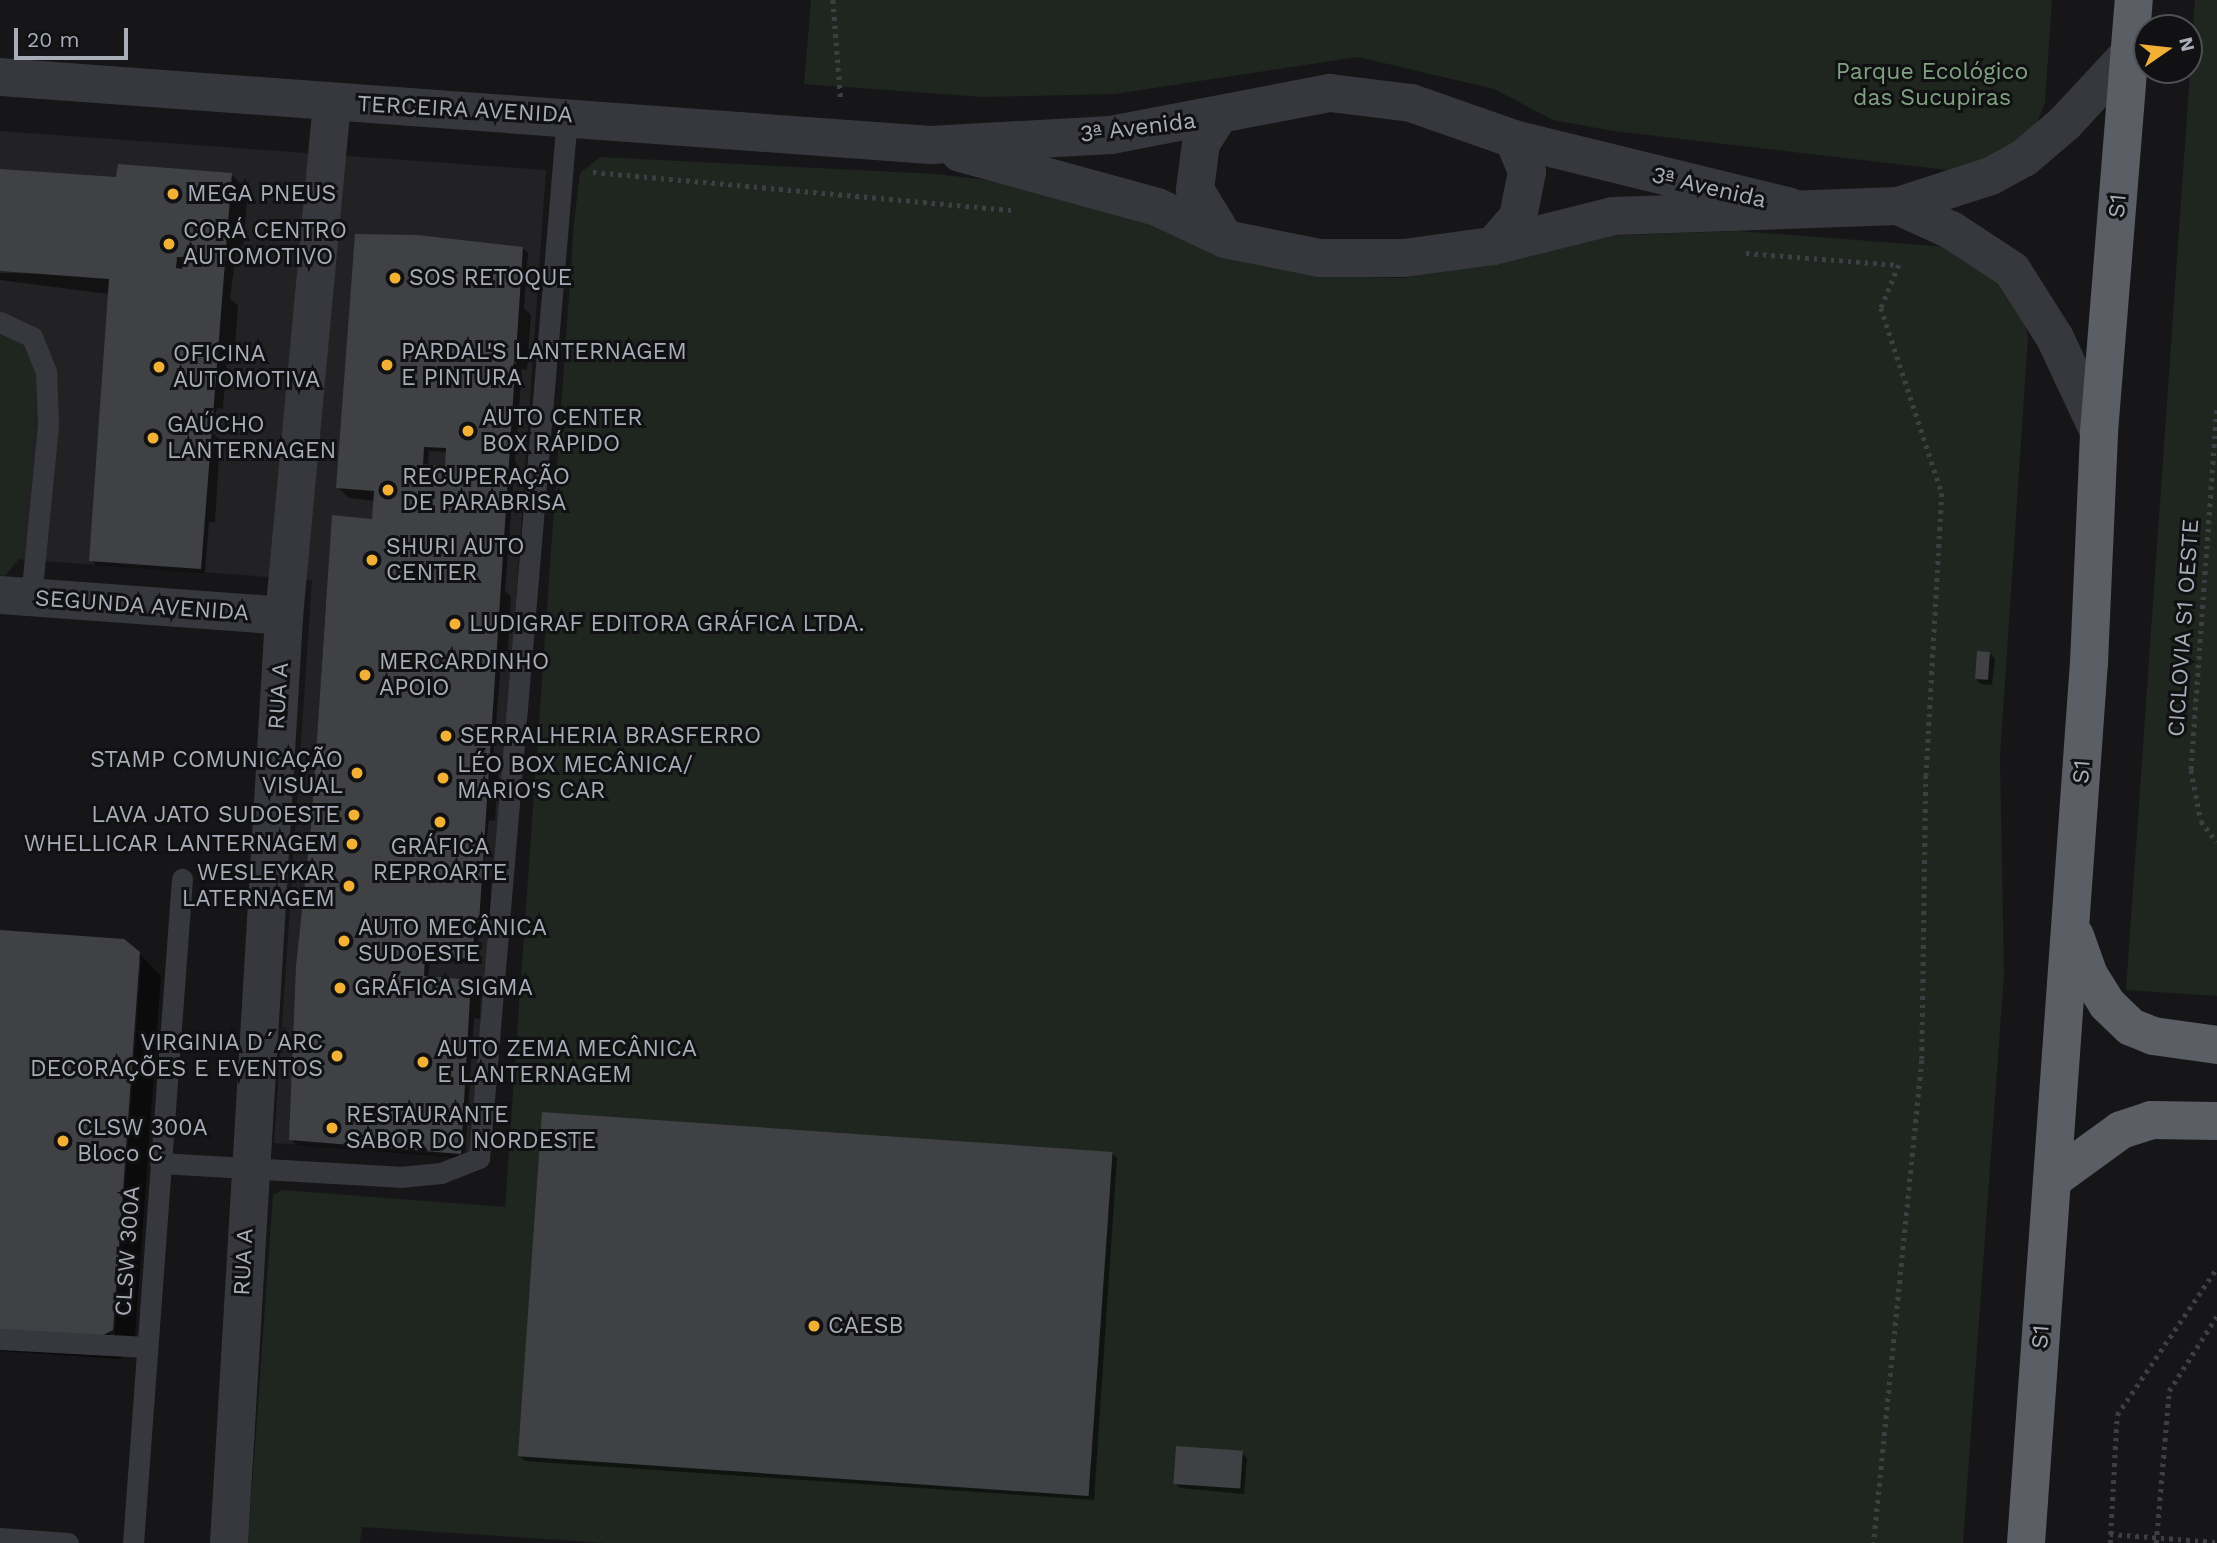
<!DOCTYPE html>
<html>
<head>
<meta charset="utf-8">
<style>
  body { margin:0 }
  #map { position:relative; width:2217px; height:1543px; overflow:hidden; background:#161618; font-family:"Work Sans",sans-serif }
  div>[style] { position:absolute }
  .built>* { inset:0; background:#222225 }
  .green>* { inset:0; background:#1e261f }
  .shadow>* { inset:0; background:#0007 }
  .building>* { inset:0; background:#404145; transform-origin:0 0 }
  .path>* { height:4.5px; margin-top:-2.25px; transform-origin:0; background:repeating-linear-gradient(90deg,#3d3f44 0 3.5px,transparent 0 8.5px) }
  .service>* { height:21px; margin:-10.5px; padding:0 10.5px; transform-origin:10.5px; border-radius:10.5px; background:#37383d }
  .tertiary>* { height:38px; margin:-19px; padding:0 19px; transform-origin:19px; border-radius:19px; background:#37383d }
  .trunk>* { height:38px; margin:-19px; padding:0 19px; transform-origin:19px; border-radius:19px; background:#5b5e65 }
  .dots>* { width:19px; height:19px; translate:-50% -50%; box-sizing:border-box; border:4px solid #111113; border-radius:50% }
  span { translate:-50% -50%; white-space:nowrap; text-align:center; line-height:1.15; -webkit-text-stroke:6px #111113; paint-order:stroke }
  .park-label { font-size:23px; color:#7fa381 }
  .street-label { font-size:23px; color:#a8adb8 }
  .poi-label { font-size:23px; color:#a8adb8 }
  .left { translate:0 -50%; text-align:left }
  .right { translate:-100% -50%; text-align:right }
  .north { position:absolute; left:2133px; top:14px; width:70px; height:70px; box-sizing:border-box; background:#111113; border:2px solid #4d4f55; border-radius:50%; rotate:76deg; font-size:19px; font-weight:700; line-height:28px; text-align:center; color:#a8adb8 }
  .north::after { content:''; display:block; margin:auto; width:24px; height:32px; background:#f2b134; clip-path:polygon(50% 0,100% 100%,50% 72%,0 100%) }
  .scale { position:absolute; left:14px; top:28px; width:114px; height:32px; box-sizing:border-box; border:4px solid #a8adb8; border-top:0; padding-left:9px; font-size:21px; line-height:24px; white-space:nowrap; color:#a8adb8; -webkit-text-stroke:5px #111113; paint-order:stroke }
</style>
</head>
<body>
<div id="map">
  <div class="built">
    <div style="clip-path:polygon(0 131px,546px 170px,477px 1158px,274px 1143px,312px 580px,0 558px)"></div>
  </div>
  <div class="green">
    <div style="clip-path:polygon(811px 0,2052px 0,2045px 102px,2036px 125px,2029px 136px,1965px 172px,1613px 131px,1553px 120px,1494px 89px,1358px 57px,1114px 94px,982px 97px,804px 84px)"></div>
    <div style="clip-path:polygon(2195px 0,2217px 0,2217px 996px,2126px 990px)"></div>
    <div style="clip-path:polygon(600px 157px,936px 174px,1021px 184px,1323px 276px,1404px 278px,1598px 236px,1738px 231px,1962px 248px,2017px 292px,2028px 337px,2000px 757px,2004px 974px,1963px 1543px,605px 1543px,362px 1527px,360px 1543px,248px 1543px,273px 1195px,282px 1190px,505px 1207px,574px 223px,580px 173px)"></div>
    <div style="clip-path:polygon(0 336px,23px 337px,38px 380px,22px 555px,5px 576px,0 575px)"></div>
  </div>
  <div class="shadow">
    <div style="clip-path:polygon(0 170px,118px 179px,231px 174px,248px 191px,243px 246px,237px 245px,230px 298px,238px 306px,234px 359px,227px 358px,223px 409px,217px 408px,212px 432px,220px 440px,215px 522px,209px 522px,205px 573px,96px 565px,91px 560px,109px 294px,0 280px,0 273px,62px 274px,0 269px)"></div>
    <div style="clip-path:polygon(523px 248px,528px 253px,524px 308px,531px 315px,527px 370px,522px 369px,505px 591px,511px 597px,508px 651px,502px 651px,493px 760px,499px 766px,495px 821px,489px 820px,483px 871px,492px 879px,489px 933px,479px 932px,477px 963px,430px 960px,428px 979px,470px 982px,481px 993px,480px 1019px,474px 1018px,465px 1158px,296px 1145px,291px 1139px,326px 603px,330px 603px,373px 520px,375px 501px,349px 498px,338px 487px,446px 468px,448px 452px,429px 451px,428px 464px,339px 458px)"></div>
    <div style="clip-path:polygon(1990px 653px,1995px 659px,1992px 685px,1981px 684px,1976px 679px)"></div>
    <div style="clip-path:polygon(evenodd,0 932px,139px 953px,161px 976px,134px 1351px,120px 1359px,0 1351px,0 932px,138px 960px,141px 960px,114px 1338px,110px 1338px,138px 960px)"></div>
    <div style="clip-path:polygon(1112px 1153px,1117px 1158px,1094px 1500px,525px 1461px,520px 1456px)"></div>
    <div style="clip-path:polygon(1242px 1453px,1247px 1458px,1244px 1494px,1180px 1488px,1175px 1483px)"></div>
  </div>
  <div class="building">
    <div style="clip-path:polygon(evenodd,118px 164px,232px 173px,201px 569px,89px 561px,109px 279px,0 271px,0 169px,116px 177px,118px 164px,177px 257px,183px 257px,182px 269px,176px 268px,177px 257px)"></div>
    <div style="clip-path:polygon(evenodd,355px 234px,417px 235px,523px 247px,479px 923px,475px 922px,472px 959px,425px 956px,424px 976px,471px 980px,461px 1154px,289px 1140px,296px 966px,311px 827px,332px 515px,372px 519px,374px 491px,336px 488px,355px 234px,424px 447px,446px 448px,445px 466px,423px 465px,424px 447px)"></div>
    <div style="left:1977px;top:651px;width:13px;height:28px;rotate:4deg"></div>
    <div style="clip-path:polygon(0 930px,124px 939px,140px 952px,113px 1330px,98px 1338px,0 1332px)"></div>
    <div style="left:542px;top:1112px;width:572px;height:345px;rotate:4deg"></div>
    <div style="left:1176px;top:1446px;width:67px;height:38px;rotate:4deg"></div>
  </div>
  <div class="path">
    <div style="left:833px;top:0;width:102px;rotate:85.5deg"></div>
    <div style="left:593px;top:172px;width:422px;rotate:5.2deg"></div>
    <div style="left:1746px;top:253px;width:153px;rotate:4.5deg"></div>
    <div style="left:1899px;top:265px;width:47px;rotate:112.7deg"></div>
    <div style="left:1881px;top:308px;width:195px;rotate:71.8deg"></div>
    <div style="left:1942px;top:493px;width:282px;rotate:93.2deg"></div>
    <div style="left:1926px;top:775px;width:285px;rotate:90.8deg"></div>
    <div style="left:1922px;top:1060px;width:485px;rotate:95.7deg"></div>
    <div style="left:2217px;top:410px;width:361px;rotate:94.1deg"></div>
    <div style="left:2191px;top:770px;width:52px;rotate:78.9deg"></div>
    <div style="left:2201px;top:821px;width:26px;rotate:53deg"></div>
    <div style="left:2110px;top:1534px;width:107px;rotate:4.3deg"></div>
    <div style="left:2110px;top:1543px;width:128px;rotate:-86.9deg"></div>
    <div style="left:2117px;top:1415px;width:178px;rotate:-55.8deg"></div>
    <div style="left:2156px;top:1543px;width:153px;rotate:-85.1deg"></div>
    <div style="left:2169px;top:1391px;width:89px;rotate:-57.4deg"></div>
  </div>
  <div class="service">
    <div style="left:0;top:322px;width:35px;rotate:25deg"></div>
    <div style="left:32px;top:337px;width:38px;rotate:68deg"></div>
    <div style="left:46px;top:372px;width:53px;rotate:87.8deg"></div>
    <div style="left:48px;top:425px;width:173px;rotate:95.6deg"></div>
    <div style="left:160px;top:1163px;width:240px;rotate:3.3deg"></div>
    <div style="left:400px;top:1177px;width:41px;rotate:-5.6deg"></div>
    <div style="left:441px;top:1173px;width:41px;rotate:-21.5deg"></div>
    <div style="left:479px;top:1158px;width:1046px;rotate:-85.17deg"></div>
    <div style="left:0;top:1339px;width:147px;rotate:3.1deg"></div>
    <div style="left:0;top:1538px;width:68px;rotate:4.2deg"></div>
    <div style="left:133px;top:1543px;width:666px;rotate:-85.78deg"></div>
  </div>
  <div class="tertiary">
    <div style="left:0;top:77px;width:933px;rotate:4.18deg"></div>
    <div style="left:931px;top:145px;width:180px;rotate:-3.2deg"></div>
    <div style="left:1111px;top:135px;width:223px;rotate:-10.9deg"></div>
    <div style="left:1330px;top:93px;width:82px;rotate:7deg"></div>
    <div style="left:1411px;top:103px;width:109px;rotate:19.3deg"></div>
    <div style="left:1514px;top:139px;width:284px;rotate:13.8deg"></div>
    <div style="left:1218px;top:117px;width:31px;rotate:123deg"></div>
    <div style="left:1201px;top:143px;width:47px;rotate:97.3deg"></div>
    <div style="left:1195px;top:190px;width:57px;rotate:58.5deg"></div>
    <div style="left:960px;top:153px;width:204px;rotate:15.3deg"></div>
    <div style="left:1157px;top:207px;width:75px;rotate:25.2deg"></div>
    <div style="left:1225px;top:239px;width:96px;rotate:11.4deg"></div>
    <div style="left:1319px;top:258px;width:85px"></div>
    <div style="left:1404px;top:258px;width:90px;rotate:-7.7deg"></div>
    <div style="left:1493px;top:246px;width:124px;rotate:-14deg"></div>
    <div style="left:1613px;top:216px;width:285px;rotate:-2deg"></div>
    <div style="left:1898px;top:206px;width:98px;rotate:-17.9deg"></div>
    <div style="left:1991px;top:176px;width:38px;rotate:-29deg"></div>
    <div style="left:2024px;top:158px;width:54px;rotate:-40.5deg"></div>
    <div style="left:2065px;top:123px;width:96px;rotate:-47.1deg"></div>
    <div style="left:1898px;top:206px;width:58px;rotate:24.4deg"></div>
    <div style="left:1951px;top:230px;width:73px;rotate:33.3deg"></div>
    <div style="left:2012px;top:270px;width:80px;rotate:57.7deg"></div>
    <div style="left:2055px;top:338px;width:104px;rotate:64.9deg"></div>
    <div style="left:1493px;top:246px;width:38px;rotate:-49deg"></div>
    <div style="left:1518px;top:217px;width:46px;rotate:-78.7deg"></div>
    <div style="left:1527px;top:172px;width:35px;rotate:-112deg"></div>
    <div style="left:0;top:595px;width:285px;rotate:4.2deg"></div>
    <div style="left:229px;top:1543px;width:929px;rotate:-86.6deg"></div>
    <div style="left:284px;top:616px;width:516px;rotate:-84.66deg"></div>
  </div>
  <div class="trunk">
    <div style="left:2075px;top:936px;width:41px;rotate:70.3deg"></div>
    <div style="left:2089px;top:975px;width:34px;rotate:58deg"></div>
    <div style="left:2107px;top:1004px;width:33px;rotate:44deg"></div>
    <div style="left:2131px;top:1027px;width:24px;rotate:22deg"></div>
    <div style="left:2153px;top:1036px;width:65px;rotate:8deg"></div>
    <div style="left:2052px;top:1180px;width:85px;rotate:-35.9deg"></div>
    <div style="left:2121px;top:1130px;width:32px;rotate:-18deg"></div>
    <div style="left:2151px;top:1120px;width:66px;rotate:0.9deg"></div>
    <div style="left:2026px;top:1543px;width:882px;rotate:-85.91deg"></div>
    <div style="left:2089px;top:663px;width:231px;rotate:-87.5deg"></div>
    <div style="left:2099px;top:432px;width:433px;rotate:-85.4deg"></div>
  </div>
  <div class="dots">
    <div style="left:173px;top:194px;background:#f2b134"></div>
    <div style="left:169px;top:244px;background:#f2b134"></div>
    <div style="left:395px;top:278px;background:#f2b134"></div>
    <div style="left:387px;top:365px;background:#f2b134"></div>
    <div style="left:159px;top:367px;background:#f2b134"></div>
    <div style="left:468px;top:431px;background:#f2b134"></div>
    <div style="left:153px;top:438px;background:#f2b134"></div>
    <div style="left:388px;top:490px;background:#f2b134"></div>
    <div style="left:372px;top:560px;background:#f2b134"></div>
    <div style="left:455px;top:624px;background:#f2b134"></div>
    <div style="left:365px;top:675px;background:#f2b134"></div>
    <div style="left:446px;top:736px;background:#f2b134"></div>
    <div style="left:357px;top:773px;background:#f2b134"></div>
    <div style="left:443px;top:778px;background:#f2b134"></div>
    <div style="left:354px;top:815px;background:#f2b134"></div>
    <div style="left:440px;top:822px;background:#f2b134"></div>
    <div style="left:352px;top:844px;background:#f2b134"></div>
    <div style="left:349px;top:886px;background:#f2b134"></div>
    <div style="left:344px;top:941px;background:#f2b134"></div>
    <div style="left:340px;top:988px;background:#f2b134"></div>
    <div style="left:337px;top:1056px;background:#f2b134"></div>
    <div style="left:423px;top:1062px;background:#f2b134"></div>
    <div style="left:332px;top:1128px;background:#f2b134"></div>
    <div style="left:63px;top:1141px;background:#f2b134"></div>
    <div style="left:814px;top:1326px;background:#f2b134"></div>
  </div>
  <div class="park-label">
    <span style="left:1932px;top:85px">Parque Ecológico<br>das Sucupiras</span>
  </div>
  <div class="street-label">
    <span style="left:465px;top:110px;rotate:3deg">TERCEIRA AVENIDA</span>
    <span style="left:1138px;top:128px;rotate:-7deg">3ª Avenida</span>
    <span style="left:1709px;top:188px;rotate:13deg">3ª Avenida</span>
    <span style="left:2118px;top:206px;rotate:-85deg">S1</span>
    <span style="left:142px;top:606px;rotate:4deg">SEGUNDA AVENIDA</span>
    <span style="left:2184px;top:628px;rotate:-86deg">CICLOVIA S1 OESTE</span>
    <span style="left:279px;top:696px;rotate:-86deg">RUA A</span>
    <span style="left:2082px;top:772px;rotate:-86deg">S1</span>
    <span style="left:128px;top:1251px;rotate:-86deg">CLSW 300A</span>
    <span style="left:244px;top:1262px;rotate:-87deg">RUA A</span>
    <span style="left:2041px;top:1337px;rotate:-86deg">S1</span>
  </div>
  <div class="poi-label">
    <span class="left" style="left:187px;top:194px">MEGA PNEUS</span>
    <span class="left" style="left:183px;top:244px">CORÁ CENTRO<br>AUTOMOTIVO</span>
    <span class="left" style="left:409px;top:278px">SOS RETOQUE</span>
    <span class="left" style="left:401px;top:365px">PARDAL'S LANTERNAGEM<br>E PINTURA</span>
    <span class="left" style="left:173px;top:367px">OFICINA<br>AUTOMOTIVA</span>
    <span class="left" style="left:482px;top:431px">AUTO CENTER<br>BOX RÁPIDO</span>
    <span class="left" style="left:167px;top:438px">GAÚCHO<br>LANTERNAGEN</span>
    <span class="left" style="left:402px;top:490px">RECUPERAÇÃO<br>DE PARABRISA</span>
    <span class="left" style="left:386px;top:560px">SHURI AUTO<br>CENTER</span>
    <span class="left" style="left:469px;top:624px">LUDIGRAF EDITORA GRÁFICA LTDA.</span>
    <span class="left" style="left:379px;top:675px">MERCARDINHO<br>APOIO</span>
    <span class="left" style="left:460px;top:736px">SERRALHERIA BRASFERRO</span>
    <span class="right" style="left:343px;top:773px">STAMP COMUNICAÇÃO<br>VISUAL</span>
    <span class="left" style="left:457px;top:778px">LÉO BOX MECÂNICA/<br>MARIO'S CAR</span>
    <span class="right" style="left:340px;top:815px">LAVA JATO SUDOESTE</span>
    <span class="right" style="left:338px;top:844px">WHELLICAR LANTERNAGEM</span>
    <span style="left:440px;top:860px">GRÁFICA<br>REPROARTE</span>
    <span class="right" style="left:335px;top:886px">WESLEYKAR<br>LATERNAGEM</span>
    <span class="left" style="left:358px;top:941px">AUTO MECÂNICA<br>SUDOESTE</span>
    <span class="left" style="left:354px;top:988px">GRÁFICA SIGMA</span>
    <span class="right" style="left:323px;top:1056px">VIRGINIA D´ARC<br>DECORAÇÕES E EVENTOS</span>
    <span class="left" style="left:437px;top:1062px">AUTO ZEMA MECÂNICA<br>E LANTERNAGEM</span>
    <span class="left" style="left:346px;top:1128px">RESTAURANTE<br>SABOR DO NORDESTE</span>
    <span class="left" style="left:77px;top:1141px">CLSW 300A<br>Bloco C</span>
    <span class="left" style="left:828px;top:1326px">CAESB</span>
  </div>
  <div class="north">N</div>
  <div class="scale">20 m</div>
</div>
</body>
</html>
